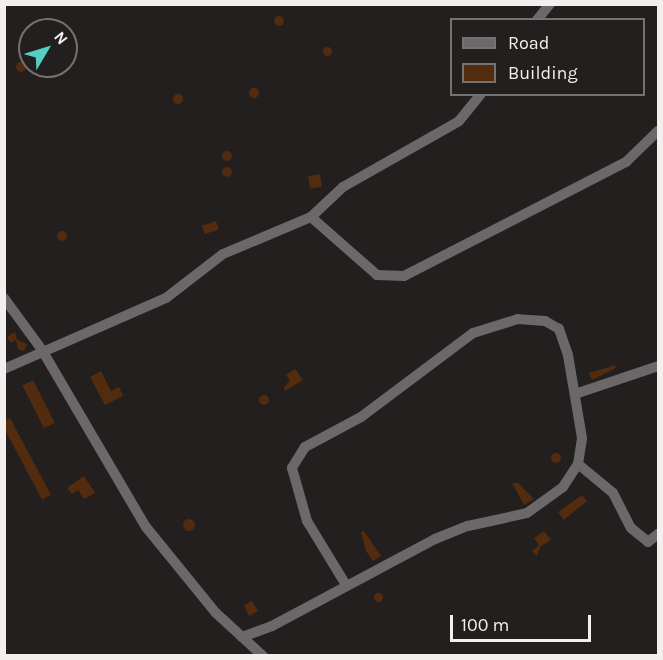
<!DOCTYPE html>
<html>
<head>
<meta charset="utf-8">
<style>
  body { margin:0 }
  #map { position:relative; width:663px; height:660px; overflow:hidden; background:#231f1f; font-family:Karla,sans-serif }
  div>[style] { position:absolute }
  .building>* { inset:0; background:#532b0e; transform-origin:0 0 }
  .round { border-radius:50% }
  .street>* { height:10px; margin:-5px; padding:0 5px; transform-origin:5px; border-radius:5px; background:#6a6869 }
  span { translate:-50% -50%; white-space:nowrap; text-align:center; line-height:1.15; -webkit-text-stroke:4.5px #231f1f; paint-order:stroke }
  .frame { position:absolute; inset:0; border:6px solid #f2efef; pointer-events:none }
  .legend { position:absolute; left:450px; top:18px; width:195px; height:78px; box-sizing:border-box; background:#231f1f; border:2px solid #767272; margin:0; padding:8px 10px; list-style:none; font-size:18px; color:#f2efef }
  .legend li { display:flex; align-items:center; gap:12px; height:30px }
  .legend b { width:30px; border:2px solid #767272 }
  .north { position:absolute; left:18px; top:18px; width:60px; height:60px; box-sizing:border-box; background:#231f1f; border:2px solid #767272; border-radius:50%; rotate:52deg; font-size:16px; font-weight:700; line-height:24px; text-align:center; color:#f2efef }
  .north::after { content:''; display:block; margin:auto; width:21px; height:27px; background:#56cec4; clip-path:polygon(50% 0,100% 100%,50% 72%,0 100%) }
  .scale { position:absolute; left:450px; top:615px; width:141px; height:27px; box-sizing:border-box; border:3px solid #f2efef; border-top:0; padding-left:8px; font-size:18px; line-height:21px; white-space:nowrap; color:#f2efef; -webkit-text-stroke:4px #231f1f; paint-order:stroke }
</style>
</head>
<body>
<div id="map">
  <div class="building">
    <div class="round" style="left:274px;top:16px;width:10px;height:10px"></div>
    <div class="round" style="left:322.5px;top:46.5px;width:9px;height:9px"></div>
    <div class="round" style="left:16px;top:62px;width:10px;height:10px"></div>
    <div class="round" style="left:249px;top:88px;width:10px;height:10px"></div>
    <div class="round" style="left:173px;top:94px;width:10px;height:10px"></div>
    <div class="round" style="left:222px;top:151px;width:10px;height:10px"></div>
    <div class="round" style="left:222px;top:167px;width:10px;height:10px"></div>
    <div style="left:320px;top:174px;width:13px;height:12px;rotate:81deg"></div>
    <div style="left:216px;top:221px;width:9px;height:15px;rotate:72deg"></div>
    <div class="round" style="left:57px;top:231px;width:10px;height:10px"></div>
    <div style="clip-path:polygon(15px 332px,17px 340px,27px 344px,24px 351px,18px 349px,16px 340px,11px 343px,7px 337px)"></div>
    <div style="clip-path:polygon(615px 365px,616px 368px,592px 380px,589px 373px)"></div>
    <div style="clip-path:polygon(295px 369px,303px 380px,285px 391px,284px 387px,290px 381px,286px 375px)"></div>
    <div style="clip-path:polygon(101px 371px,111px 391px,119px 387px,123px 396px,105px 405px,90px 377px)"></div>
    <div style="left:33px;top:380px;width:48px;height:12px;rotate:63deg"></div>
    <div class="round" style="left:259px;top:395px;width:10px;height:10px"></div>
    <div style="left:10px;top:418px;width:87px;height:10px;rotate:62deg"></div>
    <div class="round" style="left:551px;top:453px;width:10px;height:10px"></div>
    <div style="clip-path:polygon(84px 476px,95px 493px,84px 499px,78px 490px,72px 494px,67px 488px)"></div>
    <div style="clip-path:polygon(512px 483px,518px 483px,534px 499px,524px 505px)"></div>
    <div style="clip-path:polygon(582px 495px,587px 501px,564px 520px,558px 512px)"></div>
    <div class="round" style="left:183px;top:519px;width:12px;height:12px"></div>
    <div style="clip-path:polygon(364px 531px,381px 556px,373px 561px,366px 551px,361px 532px)"></div>
    <div style="clip-path:polygon(544px 531px,551px 540px,540px 547px,537px 556px,532px 551px,539px 545px,534px 538px)"></div>
    <div class="round" style="left:373.5px;top:592.5px;width:9px;height:9px"></div>
    <div style="clip-path:polygon(252px 601px,258px 611px,249px 616px,244px 605px)"></div>
  </div>
  <div class="street">
    <div style="left:537px;top:20px;width:21px;rotate:-51deg"></div>
    <div style="left:311px;top:217px;width:88px;rotate:41.3deg"></div>
    <div style="left:377px;top:275px;width:27px;rotate:2deg"></div>
    <div style="left:404px;top:276px;width:250px;rotate:-27.2deg"></div>
    <div style="left:626px;top:162px;width:45px;rotate:-44.1deg"></div>
    <div style="left:4px;top:298px;width:64px;rotate:53.8deg"></div>
    <div style="left:42px;top:350px;width:205px;rotate:59.6deg"></div>
    <div style="left:146px;top:527px;width:111px;rotate:50.9deg"></div>
    <div style="left:216px;top:613px;width:64px;rotate:42.5deg"></div>
    <div style="left:4px;top:369px;width:177px;rotate:-23.7deg"></div>
    <div style="left:166px;top:298px;width:72px;rotate:-37.7deg"></div>
    <div style="left:223px;top:254px;width:95px;rotate:-22.8deg"></div>
    <div style="left:311px;top:217px;width:44px;rotate:-43.2deg"></div>
    <div style="left:343px;top:187px;width:133px;rotate:-29.6deg"></div>
    <div style="left:459px;top:121px;width:35px;rotate:-51deg"></div>
    <div style="left:575px;top:394px;width:88px;rotate:-18.6deg"></div>
    <div style="left:578px;top:464px;width:45px;rotate:39.6deg"></div>
    <div style="left:613px;top:493px;width:39px;rotate:63deg"></div>
    <div style="left:631px;top:528px;width:22px;rotate:39deg"></div>
    <div style="left:648px;top:542px;width:13px;rotate:-39deg"></div>
    <div style="left:242px;top:637px;width:32px;rotate:-20deg"></div>
    <div style="left:272px;top:626px;width:185px;rotate:-28.1deg"></div>
    <div style="left:435px;top:539px;width:35px;rotate:-22deg"></div>
    <div style="left:468px;top:526px;width:60px;rotate:-12.4deg"></div>
    <div style="left:527px;top:513px;width:44px;rotate:-35.8deg"></div>
    <div style="left:563px;top:487px;width:27px;rotate:-57deg"></div>
    <div style="left:578px;top:464px;width:26px;rotate:-81deg"></div>
    <div style="left:582px;top:438px;width:84px;rotate:-99.6deg"></div>
    <div style="left:568px;top:355px;width:28px;rotate:-109deg"></div>
    <div style="left:559px;top:329px;width:16px;rotate:-150deg"></div>
    <div style="left:545px;top:321px;width:27px;rotate:-176deg"></div>
    <div style="left:518px;top:319px;width:47px;rotate:162.7deg"></div>
    <div style="left:473px;top:333px;width:140px;rotate:143.1deg"></div>
    <div style="left:361px;top:417px;width:64px;rotate:151.8deg"></div>
    <div style="left:305px;top:447px;width:25px;rotate:122deg"></div>
    <div style="left:292px;top:468px;width:55px;rotate:74.2deg"></div>
    <div style="left:307px;top:521px;width:75px;rotate:58.6deg"></div>
  </div>
  <div class="frame"></div>
  <ul class="legend">
  <li><b style="height:8px;background:#6a6869"></b>Road</li>
  <li><b style="height:16px;background:#532b0e"></b>Building</li>
  </ul>
  <div class="north">N</div>
  <div class="scale">100 m</div>
</div>
</body>
</html>
